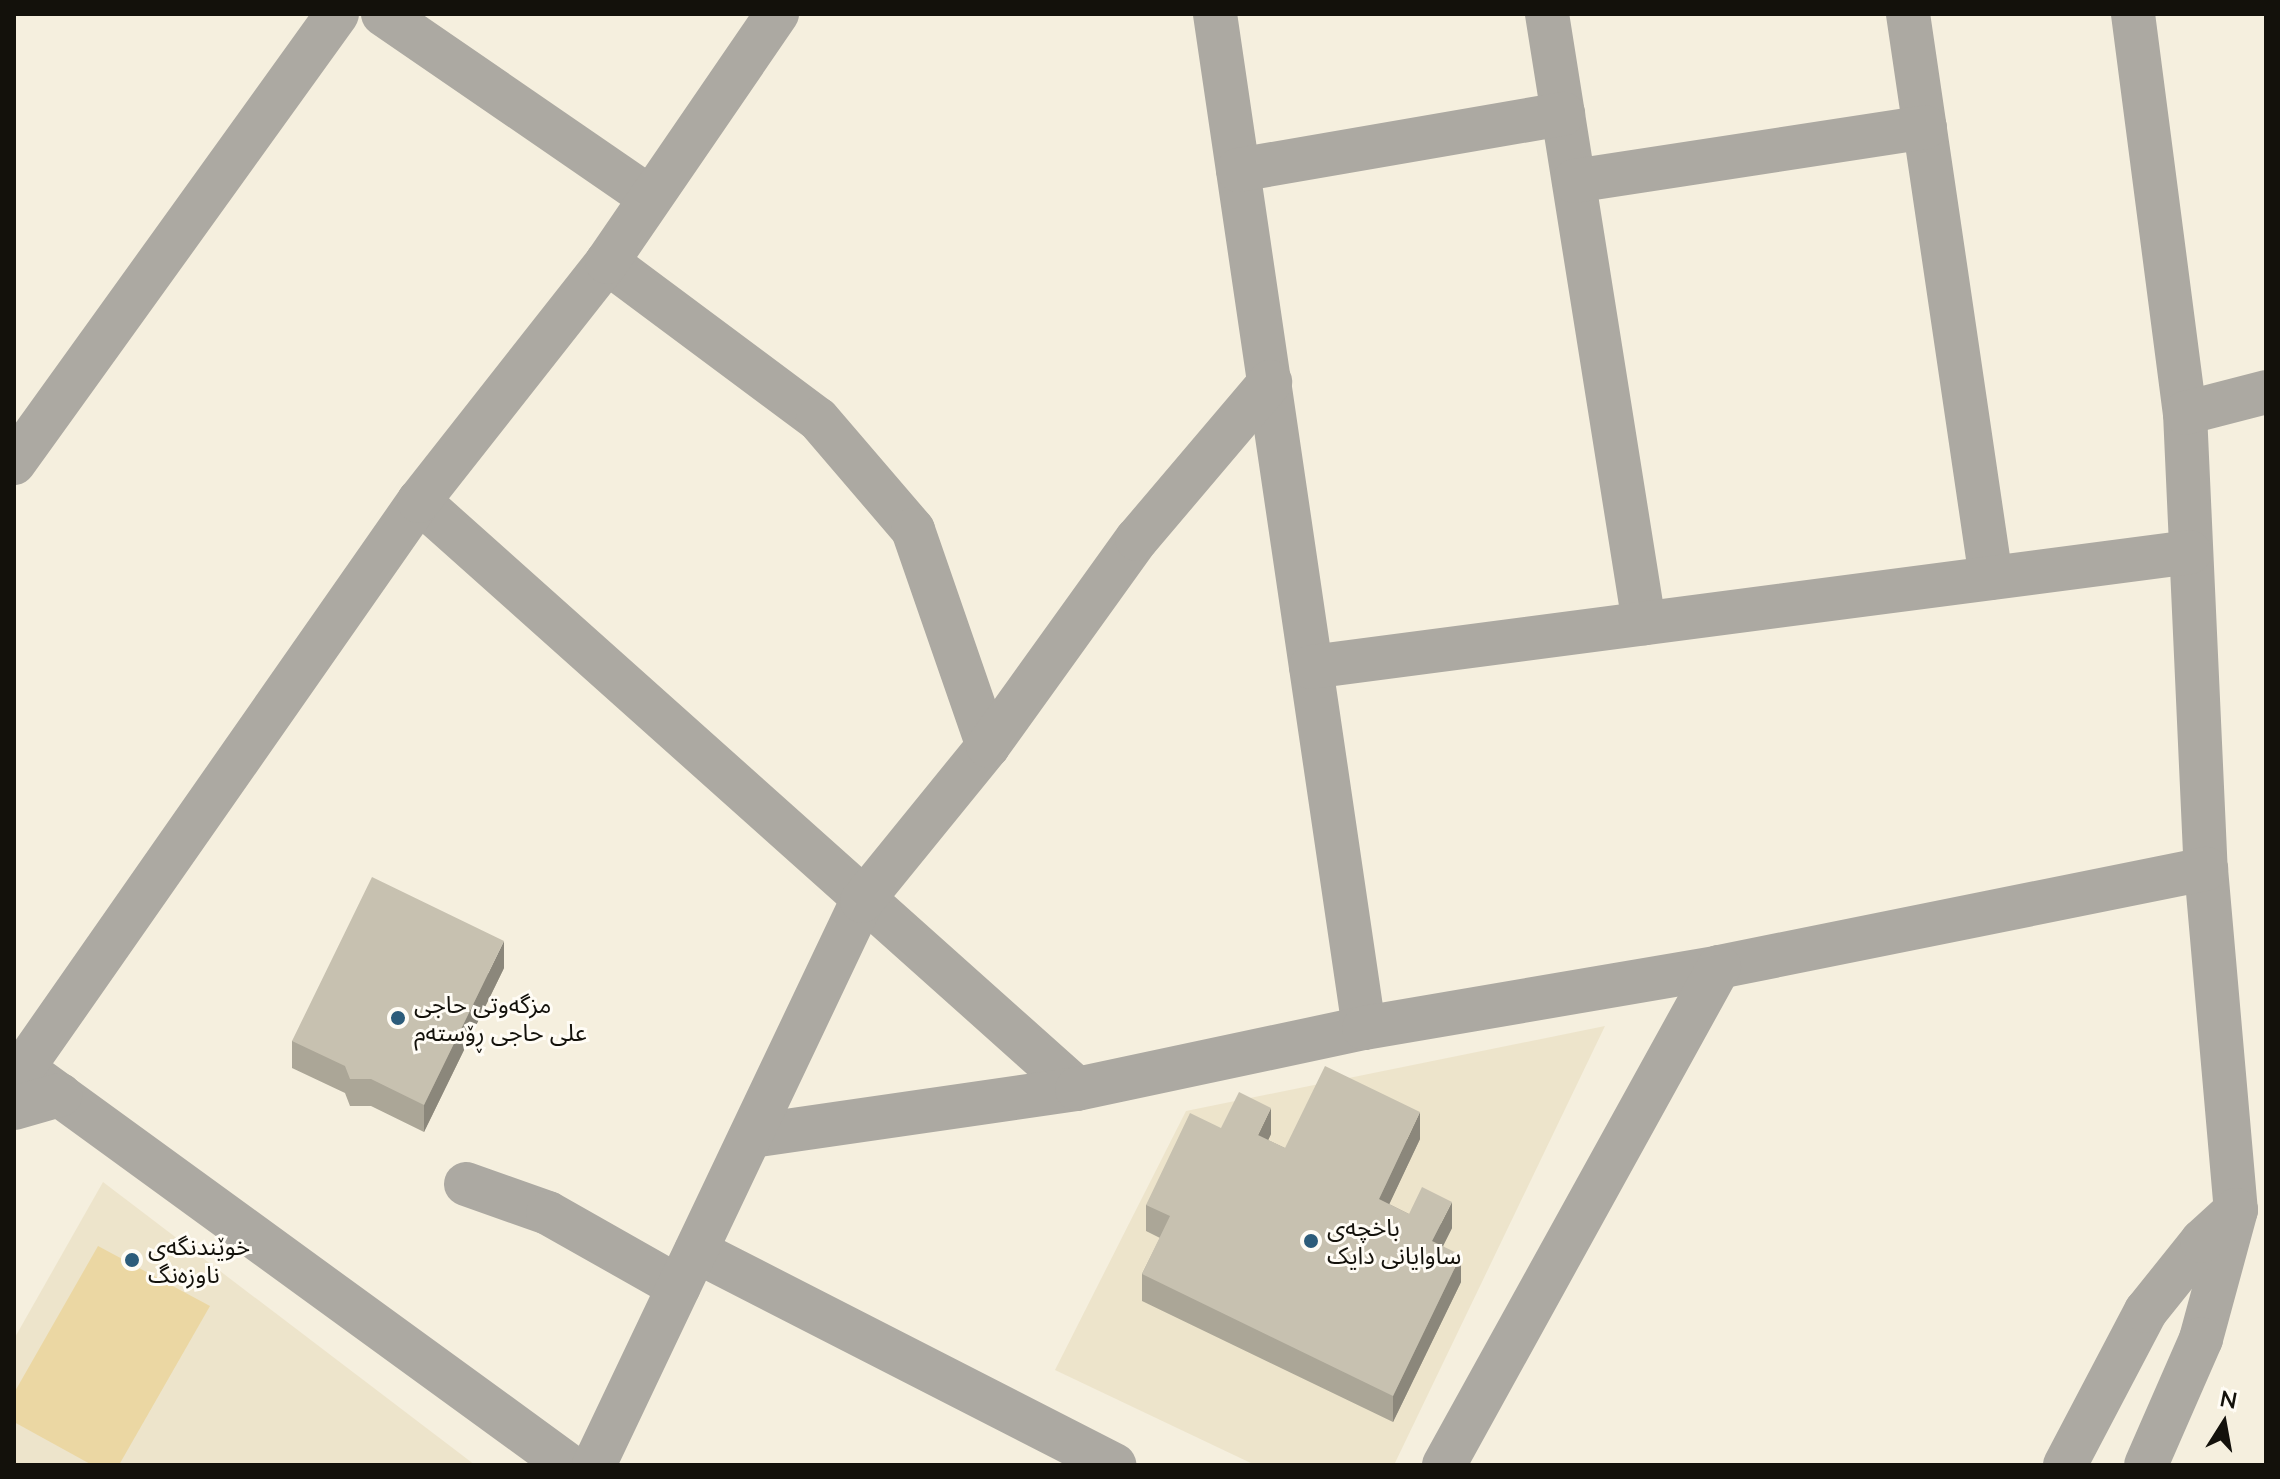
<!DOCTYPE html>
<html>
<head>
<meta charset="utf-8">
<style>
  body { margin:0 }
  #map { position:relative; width:2280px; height:1479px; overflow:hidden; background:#f5efde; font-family:Lato,"Noto Sans Arabic",sans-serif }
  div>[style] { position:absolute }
  .built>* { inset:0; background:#ede4cb }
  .green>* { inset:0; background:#ebd7a3 }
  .minor>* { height:44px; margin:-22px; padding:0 22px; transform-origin:22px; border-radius:22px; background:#aca9a2 }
  .wall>* { inset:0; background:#aba697 }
  .shaded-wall>* { inset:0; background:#8b877b }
  .building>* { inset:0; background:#c7c1b0 }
  .dots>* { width:22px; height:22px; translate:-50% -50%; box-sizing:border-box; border:4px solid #fffcf5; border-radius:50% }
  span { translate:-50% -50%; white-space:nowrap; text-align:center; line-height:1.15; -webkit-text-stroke:6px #fffcf5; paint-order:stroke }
  .poi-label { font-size:24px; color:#13110b }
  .left { translate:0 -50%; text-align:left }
  .frame { position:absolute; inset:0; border:16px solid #13110b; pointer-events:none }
  .north { position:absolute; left:2184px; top:1383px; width:80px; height:80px; -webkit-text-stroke:6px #fffcf5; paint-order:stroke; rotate:11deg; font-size:22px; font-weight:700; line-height:32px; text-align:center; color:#13110b }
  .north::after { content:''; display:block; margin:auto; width:28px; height:36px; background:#13110b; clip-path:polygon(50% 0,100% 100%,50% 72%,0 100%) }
</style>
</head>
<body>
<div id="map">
  <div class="built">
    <div style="clip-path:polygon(1605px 1026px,1394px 1465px,1255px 1465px,1055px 1370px,1186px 1111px)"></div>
    <div style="clip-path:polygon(103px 1182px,475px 1465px,14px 1465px,14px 1339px)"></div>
  </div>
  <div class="green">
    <div style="clip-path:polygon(98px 1246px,210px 1306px,119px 1465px,92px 1465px,14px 1422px,14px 1393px)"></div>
  </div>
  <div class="minor">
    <div style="left:383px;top:14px;width:321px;rotate:34.5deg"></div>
    <div style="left:1215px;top:14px;width:1025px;rotate:81.64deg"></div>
    <div style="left:1547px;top:14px;width:617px;rotate:80.95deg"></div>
    <div style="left:1908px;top:14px;width:570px;rotate:81.63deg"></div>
    <div style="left:2133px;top:14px;width:402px;rotate:82.6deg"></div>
    <div style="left:2185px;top:413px;width:456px;rotate:87.4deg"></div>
    <div style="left:2206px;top:869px;width:342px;rotate:85deg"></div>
    <div style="left:2236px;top:1210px;width:134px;rotate:105.2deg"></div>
    <div style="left:2201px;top:1339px;width:137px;rotate:113.6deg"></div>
    <div style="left:1238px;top:170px;width:330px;rotate:-9.8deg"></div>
    <div style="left:1574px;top:181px;width:355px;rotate:-8.7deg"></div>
    <div style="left:607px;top:262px;width:263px;rotate:36.7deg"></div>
    <div style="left:818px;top:419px;width:146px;rotate:49.4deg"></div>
    <div style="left:913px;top:530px;width:229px;rotate:70.9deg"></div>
    <div style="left:2185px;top:413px;width:84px;rotate:-14.5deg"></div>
    <div style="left:14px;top:463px;width:553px;rotate:-54.27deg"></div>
    <div style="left:419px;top:501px;width:882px;rotate:41.78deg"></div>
    <div style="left:1311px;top:667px;width:886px;rotate:-7.45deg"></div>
    <div style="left:14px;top:1062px;width:685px;rotate:36.03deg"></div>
    <div style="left:23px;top:1068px;width:692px;rotate:-55.07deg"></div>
    <div style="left:419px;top:501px;width:304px;rotate:-51.8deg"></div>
    <div style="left:607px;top:262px;width:301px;rotate:-55.6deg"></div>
    <div style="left:14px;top:1108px;width:48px;rotate:-15.8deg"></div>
    <div style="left:751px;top:1136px;width:329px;rotate:-8.2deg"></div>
    <div style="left:1077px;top:1089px;width:293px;rotate:-12deg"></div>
    <div style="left:1364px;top:1028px;width:360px;rotate:-9.7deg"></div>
    <div style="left:1719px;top:967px;width:497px;rotate:-11.4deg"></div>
    <div style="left:466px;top:1184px;width:87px;rotate:19.5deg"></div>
    <div style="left:548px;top:1213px;width:150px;rotate:29.5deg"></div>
    <div style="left:696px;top:1251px;width:470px;rotate:27.1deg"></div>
    <div style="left:594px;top:1465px;width:624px;rotate:-64.58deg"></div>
    <div style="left:862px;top:901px;width:200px;rotate:-50.9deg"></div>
    <div style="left:988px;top:746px;width:255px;rotate:-54.3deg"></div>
    <div style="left:1137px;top:539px;width:206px;rotate:-49.7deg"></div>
    <div style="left:1444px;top:1465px;width:569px;rotate:-61.09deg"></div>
    <div style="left:2065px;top:1465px;width:174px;rotate:-62.3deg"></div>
    <div style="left:2146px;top:1311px;width:90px;rotate:-51.3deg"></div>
    <div style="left:2202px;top:1241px;width:46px;rotate:-42.4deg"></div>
  </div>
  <div class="wall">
    <div style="clip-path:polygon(504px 968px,424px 1132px,371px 1106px,350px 1106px,345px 1093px,292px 1068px,292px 1041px)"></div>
    <div style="clip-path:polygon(1271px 1134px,1268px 1140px,1285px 1148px,1420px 1139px,1389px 1204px,1409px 1214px,1452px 1228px,1443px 1246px,1461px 1282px,1393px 1422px,1142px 1301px,1142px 1274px,1160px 1238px,1146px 1231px,1146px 1205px)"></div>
  </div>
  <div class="shaded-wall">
    <div style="clip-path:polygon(504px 941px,504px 968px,424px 1132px,424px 1105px)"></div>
    <div style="clip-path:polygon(1271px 1108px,1271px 1134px,1258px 1162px,1258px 1135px)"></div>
    <div style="clip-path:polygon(1420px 1112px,1420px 1139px,1379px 1226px,1379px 1199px)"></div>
    <div style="clip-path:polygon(1452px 1202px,1452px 1228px,1432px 1268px,1432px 1241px)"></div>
    <div style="clip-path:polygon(1461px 1255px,1461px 1282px,1393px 1422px,1393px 1396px)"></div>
  </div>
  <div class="building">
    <div style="clip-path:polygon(372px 877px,504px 941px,424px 1105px,371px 1079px,350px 1079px,345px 1066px,292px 1041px)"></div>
    <div style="clip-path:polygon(1325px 1066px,1420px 1112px,1379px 1199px,1409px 1214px,1422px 1187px,1452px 1202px,1432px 1241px,1461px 1255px,1393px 1396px,1142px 1274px,1170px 1216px,1146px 1205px,1190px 1113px,1221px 1128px,1239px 1092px,1271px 1108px,1258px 1135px,1285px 1148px)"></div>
  </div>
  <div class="dots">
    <div style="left:398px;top:1018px;background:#2d5c7a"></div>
    <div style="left:1311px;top:1241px;background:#2d5c7a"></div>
    <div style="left:132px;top:1260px;background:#2d5c7a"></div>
  </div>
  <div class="poi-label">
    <span class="left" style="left:414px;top:1018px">مزگەوتی حاجی<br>علی حاجی ڕۆستەم</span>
    <span class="left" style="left:1327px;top:1241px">باخچەی<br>ساوایانی دایک</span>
    <span class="left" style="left:148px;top:1260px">خوێندنگەی<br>ناوزەنگ</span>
  </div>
  <div class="frame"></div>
  <div class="north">N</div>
</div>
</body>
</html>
